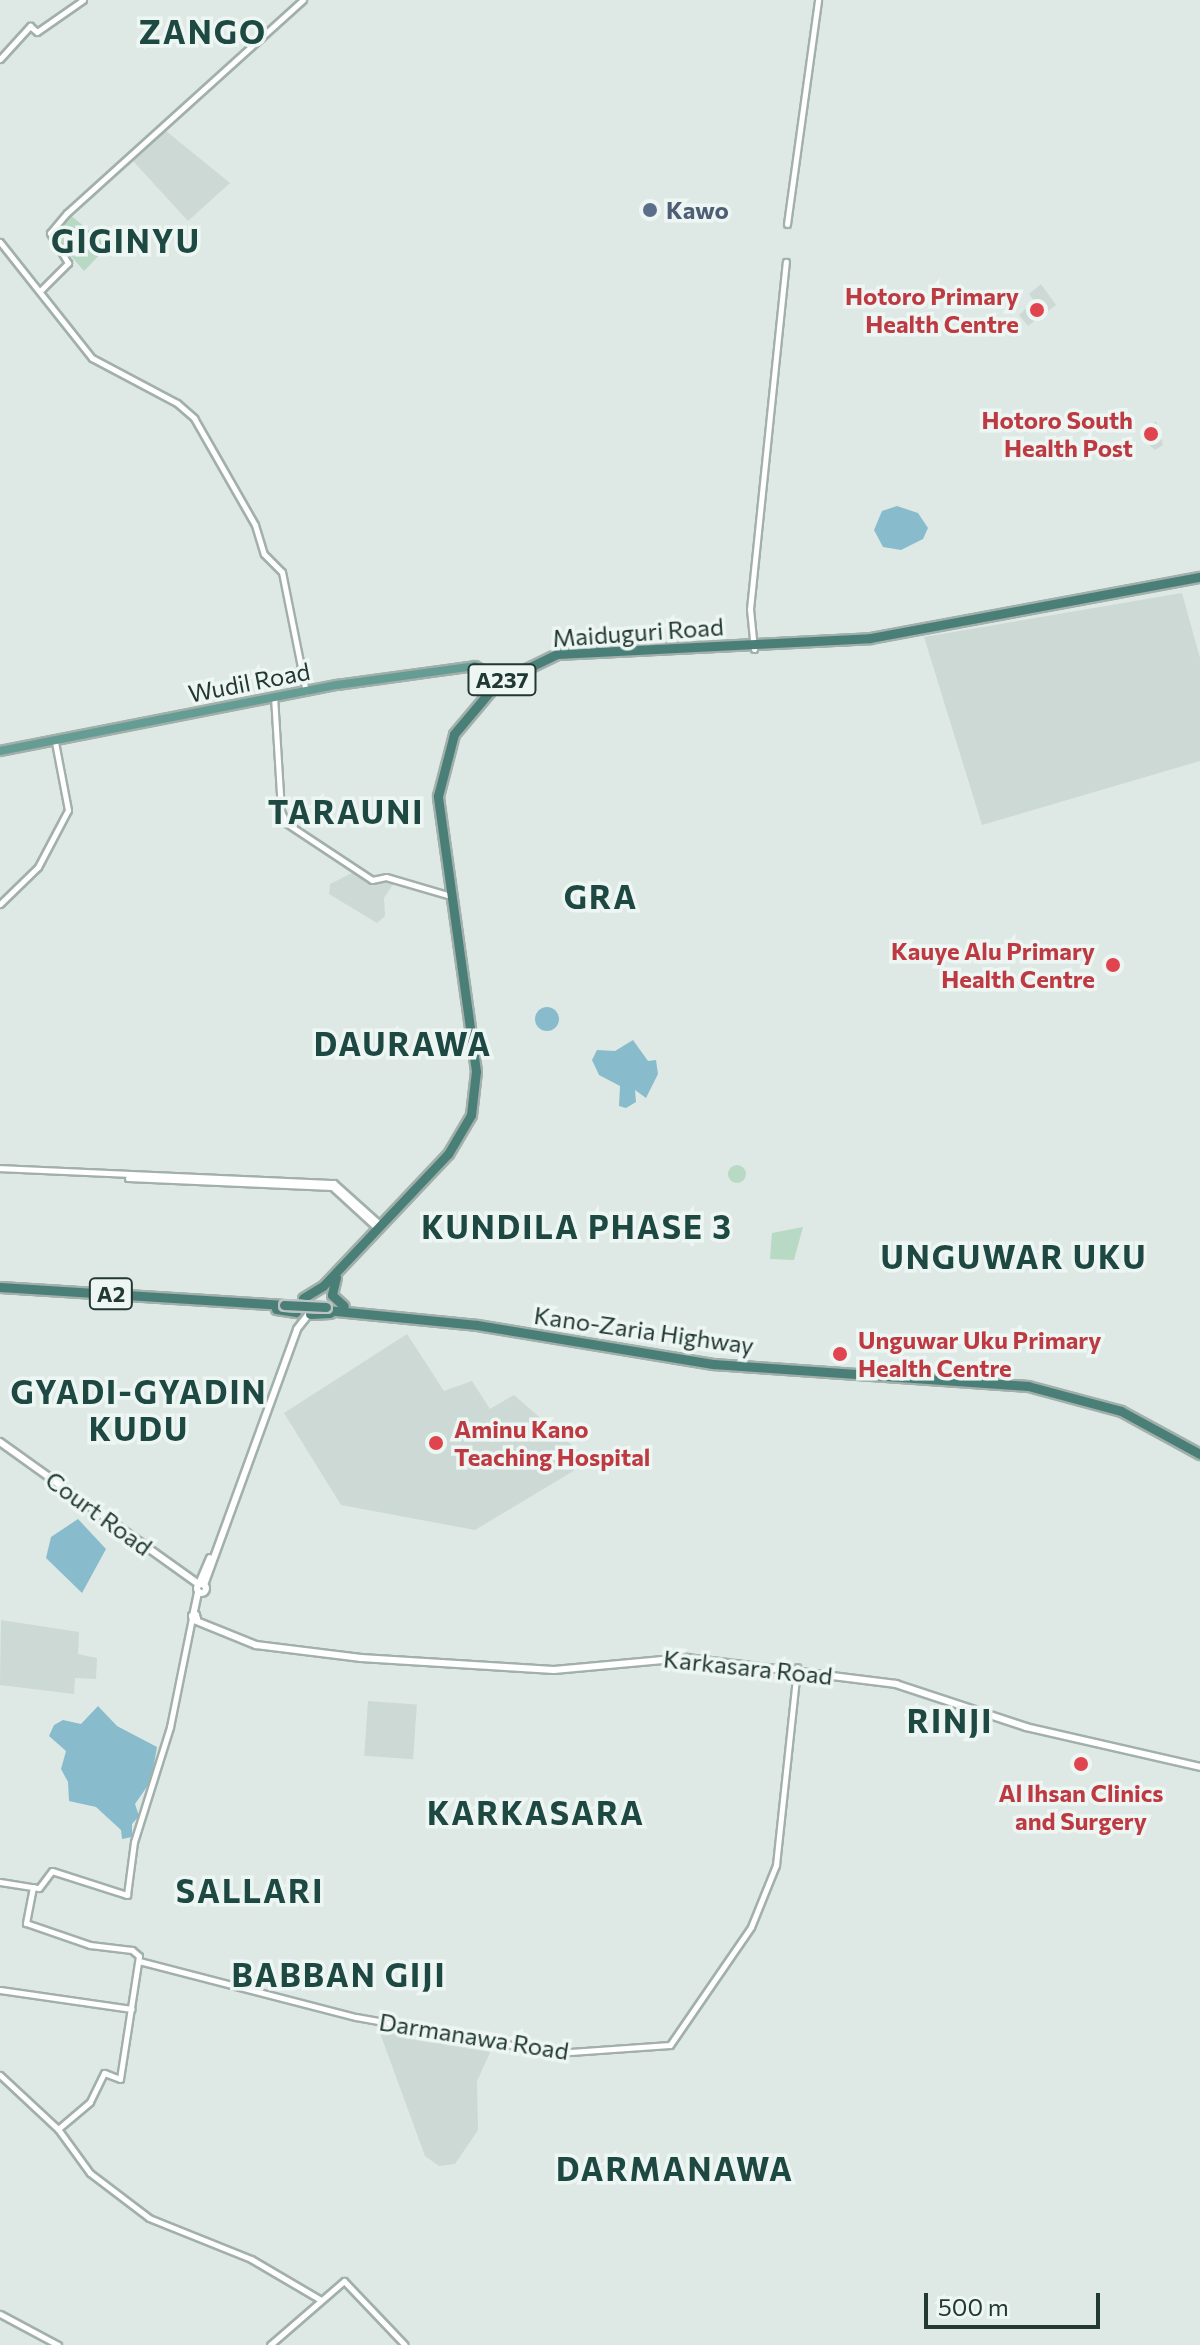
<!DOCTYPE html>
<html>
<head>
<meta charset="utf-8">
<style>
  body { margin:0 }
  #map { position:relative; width:1200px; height:2345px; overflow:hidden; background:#dee9e5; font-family:Commissioner,sans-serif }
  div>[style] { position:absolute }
  .built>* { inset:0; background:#cdd9d4; transform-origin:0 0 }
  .green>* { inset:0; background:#b8d9c4 }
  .round { border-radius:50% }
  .water>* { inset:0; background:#88bccc }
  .roads { filter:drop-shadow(2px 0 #a2b0ac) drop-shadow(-2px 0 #a2b0ac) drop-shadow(0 2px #a2b0ac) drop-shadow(0 -2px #a2b0ac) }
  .tertiary>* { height:5px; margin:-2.5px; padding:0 2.5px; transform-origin:2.5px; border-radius:2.5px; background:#fff }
  .secondary>* { height:6px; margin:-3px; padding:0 3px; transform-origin:3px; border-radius:3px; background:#fff }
  .secondary>.ring { margin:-3px; padding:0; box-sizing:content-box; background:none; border:6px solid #fff; border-radius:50% }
  .primary>* { height:8px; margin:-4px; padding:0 4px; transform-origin:4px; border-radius:4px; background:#659c93 }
  .trunk>* { height:9px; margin:-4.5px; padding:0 4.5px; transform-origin:4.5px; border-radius:4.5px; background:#4a7f78 }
  .bridges { filter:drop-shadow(2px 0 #bcc3c2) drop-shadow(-2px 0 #bcc3c2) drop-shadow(0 2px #bcc3c2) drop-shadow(0 -2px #bcc3c2) }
  .trunk-bridge>* { height:9px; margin:-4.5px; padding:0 4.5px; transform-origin:4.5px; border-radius:4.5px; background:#4a7f78 }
  .dots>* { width:22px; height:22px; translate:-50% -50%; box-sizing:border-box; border:4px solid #eef6f3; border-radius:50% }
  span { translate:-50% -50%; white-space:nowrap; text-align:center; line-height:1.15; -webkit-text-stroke:7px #eef6f3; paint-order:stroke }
  .shield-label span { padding:2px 6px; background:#eef6f3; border:2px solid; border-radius:6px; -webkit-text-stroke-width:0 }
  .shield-label { font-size:22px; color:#213833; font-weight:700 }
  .service-label { font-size:24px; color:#4e5e75; font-weight:700 }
  .left { translate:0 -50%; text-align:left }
  .health-label { font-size:24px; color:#be3a42; font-weight:700 }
  .right { translate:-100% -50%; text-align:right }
  .street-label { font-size:24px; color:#213833 }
  .district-label { font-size:32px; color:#1e4842; font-weight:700; letter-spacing:2px }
  .scale { position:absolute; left:924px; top:2293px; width:176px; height:36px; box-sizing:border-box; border:4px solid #213833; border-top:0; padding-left:10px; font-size:24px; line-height:28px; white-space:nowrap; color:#213833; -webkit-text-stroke:6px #eef6f3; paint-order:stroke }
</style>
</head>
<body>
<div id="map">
  <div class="built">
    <div style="clip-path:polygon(166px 131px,230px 183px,188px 221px,133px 161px)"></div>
    <div style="clip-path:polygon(1041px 284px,1056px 305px,1028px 326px,1019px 315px,1034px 301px,1029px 294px)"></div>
    <div style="clip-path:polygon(1156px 421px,1163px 445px,1155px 450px,1139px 436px)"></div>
    <div style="clip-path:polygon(1182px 593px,1200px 658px,1200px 761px,982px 825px,924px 637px)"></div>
    <div style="clip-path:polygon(354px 872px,374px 885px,386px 879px,394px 883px,384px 898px,385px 916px,377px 923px,329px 894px,330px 884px)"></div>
    <div style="clip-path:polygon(407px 1334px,444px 1391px,472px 1381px,490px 1409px,514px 1395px,590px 1461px,475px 1530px,341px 1505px,284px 1413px)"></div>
    <div style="clip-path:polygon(1px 1620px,79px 1632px,78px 1654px,97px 1658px,96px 1679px,75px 1678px,74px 1694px,0 1685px)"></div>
    <div style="left:368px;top:1701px;width:49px;height:55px;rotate:4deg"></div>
    <div style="clip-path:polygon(377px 2025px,493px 2046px,477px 2081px,478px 2130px,455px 2164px,439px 2166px,425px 2156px)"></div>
  </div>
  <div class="green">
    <div style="clip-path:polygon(69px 214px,108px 246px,84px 271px,52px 234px)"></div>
    <div class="round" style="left:728px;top:1165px;width:18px;height:18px"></div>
    <div style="clip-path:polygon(803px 1227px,794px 1260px,770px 1259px,772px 1233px)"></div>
  </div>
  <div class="water">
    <div style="clip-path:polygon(897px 506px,918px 513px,928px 528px,923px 539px,901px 550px,883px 547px,874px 530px,882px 511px)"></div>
    <div class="round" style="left:535px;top:1007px;width:24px;height:24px"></div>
    <div style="clip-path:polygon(633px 1040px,648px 1061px,656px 1060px,658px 1074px,646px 1098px,635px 1090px,636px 1102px,626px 1108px,619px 1106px,620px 1086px,599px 1075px,592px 1060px,597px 1050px,615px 1051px)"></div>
    <div style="clip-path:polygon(78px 1519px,106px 1549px,82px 1593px,46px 1558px,51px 1537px)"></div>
    <div style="clip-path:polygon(98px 1706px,117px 1726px,157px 1747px,151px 1781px,135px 1804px,139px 1816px,132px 1824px,132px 1837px,122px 1839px,121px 1830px,96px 1807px,69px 1801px,68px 1782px,61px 1769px,66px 1751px,49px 1736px,54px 1725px,63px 1720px,81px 1724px)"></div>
  </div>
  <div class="roads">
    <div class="tertiary">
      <div style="left:0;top:59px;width:45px;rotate:-47.7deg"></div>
      <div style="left:30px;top:26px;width:9px;rotate:41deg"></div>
      <div style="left:37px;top:32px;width:56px;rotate:-34.8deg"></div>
      <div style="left:787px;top:224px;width:226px;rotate:-82.1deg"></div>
      <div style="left:0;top:242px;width:148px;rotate:51.6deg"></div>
      <div style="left:92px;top:358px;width:96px;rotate:27.9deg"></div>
      <div style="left:177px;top:403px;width:23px;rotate:41deg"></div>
      <div style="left:194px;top:418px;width:123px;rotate:60.3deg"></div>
      <div style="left:255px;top:525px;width:30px;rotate:73deg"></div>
      <div style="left:264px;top:554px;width:25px;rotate:45deg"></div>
      <div style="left:282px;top:572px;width:122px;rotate:78.7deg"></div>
      <div style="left:40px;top:291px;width:40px;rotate:-45deg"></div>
      <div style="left:68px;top:263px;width:35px;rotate:-121deg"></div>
      <div style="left:50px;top:233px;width:26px;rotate:-50deg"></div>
      <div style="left:67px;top:213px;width:318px;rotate:-42.1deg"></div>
      <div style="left:754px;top:649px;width:40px;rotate:-95.7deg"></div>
      <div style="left:750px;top:609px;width:349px;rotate:-84.1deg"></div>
      <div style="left:274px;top:696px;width:115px;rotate:86.5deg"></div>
      <div style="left:281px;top:811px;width:13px;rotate:67deg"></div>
      <div style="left:286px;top:823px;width:103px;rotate:33.5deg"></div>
      <div style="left:372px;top:880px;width:14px;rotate:-12deg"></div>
      <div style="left:386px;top:877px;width:68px;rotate:16.3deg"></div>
      <div style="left:0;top:904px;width:53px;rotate:-44.2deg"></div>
      <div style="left:38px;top:867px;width:64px;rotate:-62.2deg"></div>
      <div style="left:68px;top:810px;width:69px;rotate:-100.8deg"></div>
      <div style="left:0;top:1168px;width:334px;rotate:2.6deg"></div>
      <div style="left:334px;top:1183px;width:64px;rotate:41.9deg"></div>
      <div style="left:128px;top:1178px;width:204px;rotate:2.5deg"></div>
      <div style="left:332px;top:1187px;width:62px;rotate:42.4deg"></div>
      <div style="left:0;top:1882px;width:39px;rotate:9deg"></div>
      <div style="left:39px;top:1888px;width:21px;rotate:-53deg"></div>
      <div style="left:52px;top:1871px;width:79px;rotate:17.7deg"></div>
      <div style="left:127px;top:1895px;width:53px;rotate:-82.5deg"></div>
      <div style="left:134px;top:1842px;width:121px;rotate:-72.6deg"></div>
      <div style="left:170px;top:1727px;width:111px;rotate:-78.6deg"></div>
      <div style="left:33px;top:1887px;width:37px;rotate:101deg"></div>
      <div style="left:26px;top:1923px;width:68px;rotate:19deg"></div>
      <div style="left:90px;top:1945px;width:42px;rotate:6.8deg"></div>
      <div style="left:132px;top:1950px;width:9px;rotate:41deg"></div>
      <div style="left:139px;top:1956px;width:124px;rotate:98.8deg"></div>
      <div style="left:120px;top:2079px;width:17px;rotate:-159deg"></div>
      <div style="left:104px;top:2073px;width:32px;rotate:116deg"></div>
      <div style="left:90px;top:2102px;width:42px;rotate:139.8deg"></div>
      <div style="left:139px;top:1961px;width:224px;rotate:14.5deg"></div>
      <div style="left:356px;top:2017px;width:203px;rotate:10.2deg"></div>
      <div style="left:556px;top:2053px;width:114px;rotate:-4deg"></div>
      <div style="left:670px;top:2045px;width:143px;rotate:-55.5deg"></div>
      <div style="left:751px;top:1927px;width:67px;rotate:-68deg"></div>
      <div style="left:776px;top:1865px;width:199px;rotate:-83.9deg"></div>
      <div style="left:0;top:1990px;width:133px;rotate:8.2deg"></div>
      <div style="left:0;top:2075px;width:79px;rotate:43deg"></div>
      <div style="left:58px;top:2129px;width:54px;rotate:54deg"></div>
      <div style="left:90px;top:2173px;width:74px;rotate:37.3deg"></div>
      <div style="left:149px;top:2218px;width:110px;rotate:21.9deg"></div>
      <div style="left:251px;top:2259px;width:81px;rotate:30.4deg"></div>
      <div style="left:0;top:2314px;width:66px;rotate:28.1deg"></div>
      <div style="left:270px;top:2345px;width:98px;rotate:-40.9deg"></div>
      <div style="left:344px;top:2281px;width:88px;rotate:46.4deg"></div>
    </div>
    <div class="secondary">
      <div style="left:0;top:1442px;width:244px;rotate:35.6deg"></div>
      <div class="ring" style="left:196.5px;top:1583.5px;width:3px;height:3px"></div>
      <div style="left:199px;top:1584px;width:28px;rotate:-67deg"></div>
      <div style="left:204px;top:1585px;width:272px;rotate:-70deg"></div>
      <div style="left:297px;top:1329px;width:18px;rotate:-52deg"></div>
      <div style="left:196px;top:1615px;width:4px;rotate:76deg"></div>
      <div style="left:197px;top:1619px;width:4px;rotate:166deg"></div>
      <div style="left:193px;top:1620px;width:4px;rotate:-104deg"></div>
      <div style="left:192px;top:1616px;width:4px;rotate:-14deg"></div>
      <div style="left:193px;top:1616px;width:25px;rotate:-78deg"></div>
      <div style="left:194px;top:1620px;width:67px;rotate:22deg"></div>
      <div style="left:256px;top:1645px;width:106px;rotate:7.1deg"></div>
      <div style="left:361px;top:1658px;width:193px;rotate:3.6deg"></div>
      <div style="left:554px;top:1670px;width:134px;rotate:-5.2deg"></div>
      <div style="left:687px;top:1658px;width:211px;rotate:7.1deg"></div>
      <div style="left:896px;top:1684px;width:137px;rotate:18.3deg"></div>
      <div style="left:1026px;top:1727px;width:179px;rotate:12.9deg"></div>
    </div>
    <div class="primary">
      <div style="left:0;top:751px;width:343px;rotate:-11.1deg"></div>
      <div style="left:337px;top:685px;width:139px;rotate:-7.8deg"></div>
      <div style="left:475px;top:666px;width:20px;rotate:30deg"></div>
    </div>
    <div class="trunk">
      <div style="left:489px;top:673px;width:16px;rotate:14deg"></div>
      <div style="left:336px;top:1277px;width:18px;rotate:103deg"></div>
      <div style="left:332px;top:1295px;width:16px;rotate:43deg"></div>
      <div style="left:0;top:1287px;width:285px;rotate:3.6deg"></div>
      <div style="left:303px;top:1298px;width:23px;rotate:-31deg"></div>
      <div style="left:323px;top:1286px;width:182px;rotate:-46.6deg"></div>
      <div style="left:448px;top:1154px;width:45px;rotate:-59.5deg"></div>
      <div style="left:471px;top:1115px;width:44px;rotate:-83.5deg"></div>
      <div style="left:476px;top:1071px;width:278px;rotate:-97.9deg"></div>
      <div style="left:438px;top:796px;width:64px;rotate:-75.5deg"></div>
      <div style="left:454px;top:734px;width:67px;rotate:-49.9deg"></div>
      <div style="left:497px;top:683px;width:67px;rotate:-25.8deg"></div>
      <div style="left:557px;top:654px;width:313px;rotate:-2.9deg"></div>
      <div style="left:870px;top:638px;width:336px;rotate:-10.5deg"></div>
      <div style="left:276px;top:1309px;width:20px;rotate:9deg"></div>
      <div style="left:326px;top:1310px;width:152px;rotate:5.7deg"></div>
      <div style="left:477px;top:1325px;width:239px;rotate:9.4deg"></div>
      <div style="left:713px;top:1364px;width:316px;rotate:4deg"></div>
      <div style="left:1028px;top:1386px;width:96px;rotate:15deg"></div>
      <div style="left:1121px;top:1411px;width:90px;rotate:28.6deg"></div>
      <div style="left:310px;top:1314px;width:20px;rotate:-3deg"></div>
    </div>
  </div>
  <div class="bridges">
    <div class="trunk-bridge">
      <div style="left:284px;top:1305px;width:42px;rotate:2.7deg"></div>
    </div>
  </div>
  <div class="dots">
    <div style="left:650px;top:210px;background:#5c6f8a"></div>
    <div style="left:1037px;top:310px;background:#e0444e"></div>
    <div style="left:1151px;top:434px;background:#e0444e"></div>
    <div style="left:1113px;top:965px;background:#e0444e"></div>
    <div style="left:840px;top:1354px;background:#e0444e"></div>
    <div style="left:436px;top:1443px;background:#e0444e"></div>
    <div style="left:1081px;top:1764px;background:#e0444e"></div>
  </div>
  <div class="shield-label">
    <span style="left:502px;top:680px">A237</span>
    <span style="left:111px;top:1294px">A2</span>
  </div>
  <div class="service-label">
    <span class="left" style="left:666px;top:210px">Kawo</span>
  </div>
  <div class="health-label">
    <span class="right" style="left:1019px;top:310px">Hotoro Primary<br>Health Centre</span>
    <span class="right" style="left:1133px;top:434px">Hotoro South<br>Health Post</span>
    <span class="right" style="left:1095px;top:965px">Kauye Alu Primary<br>Health Centre</span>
    <span class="left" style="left:858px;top:1354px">Unguwar Uku Primary<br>Health Centre</span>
    <span class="left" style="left:454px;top:1443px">Aminu Kano<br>Teaching Hospital</span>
    <span style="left:1081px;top:1807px">Al Ihsan Clinics<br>and Surgery</span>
  </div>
  <div class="street-label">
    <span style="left:638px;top:632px;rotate:-4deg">Maiduguri Road</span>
    <span style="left:249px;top:682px;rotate:-11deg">Wudil Road</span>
    <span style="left:644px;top:1330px;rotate:8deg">Kano-Zaria Highway</span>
    <span style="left:99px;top:1513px;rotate:36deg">Court Road</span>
    <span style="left:748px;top:1667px;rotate:6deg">Karkasara Road</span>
    <span style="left:474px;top:2036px;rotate:9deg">Darmanawa Road</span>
  </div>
  <div class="district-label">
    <span style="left:203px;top:31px">ZANGO</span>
    <span style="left:126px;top:240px">GIGINYU</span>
    <span style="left:346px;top:811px">TARAUNI</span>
    <span style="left:601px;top:896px">GRA</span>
    <span style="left:403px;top:1043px">DAURAWA</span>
    <span style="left:577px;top:1226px">KUNDILA PHASE 3</span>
    <span style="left:1014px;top:1256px">UNGUWAR UKU</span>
    <span style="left:139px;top:1410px">GYADI-GYADIN<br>KUDU</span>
    <span style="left:950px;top:1720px">RINJI</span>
    <span style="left:536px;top:1812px">KARKASARA</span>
    <span style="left:250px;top:1890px">SALLARI</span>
    <span style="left:339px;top:1974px">BABBAN GIJI</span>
    <span style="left:675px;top:2168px">DARMANAWA</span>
  </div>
  <div class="scale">500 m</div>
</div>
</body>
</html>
